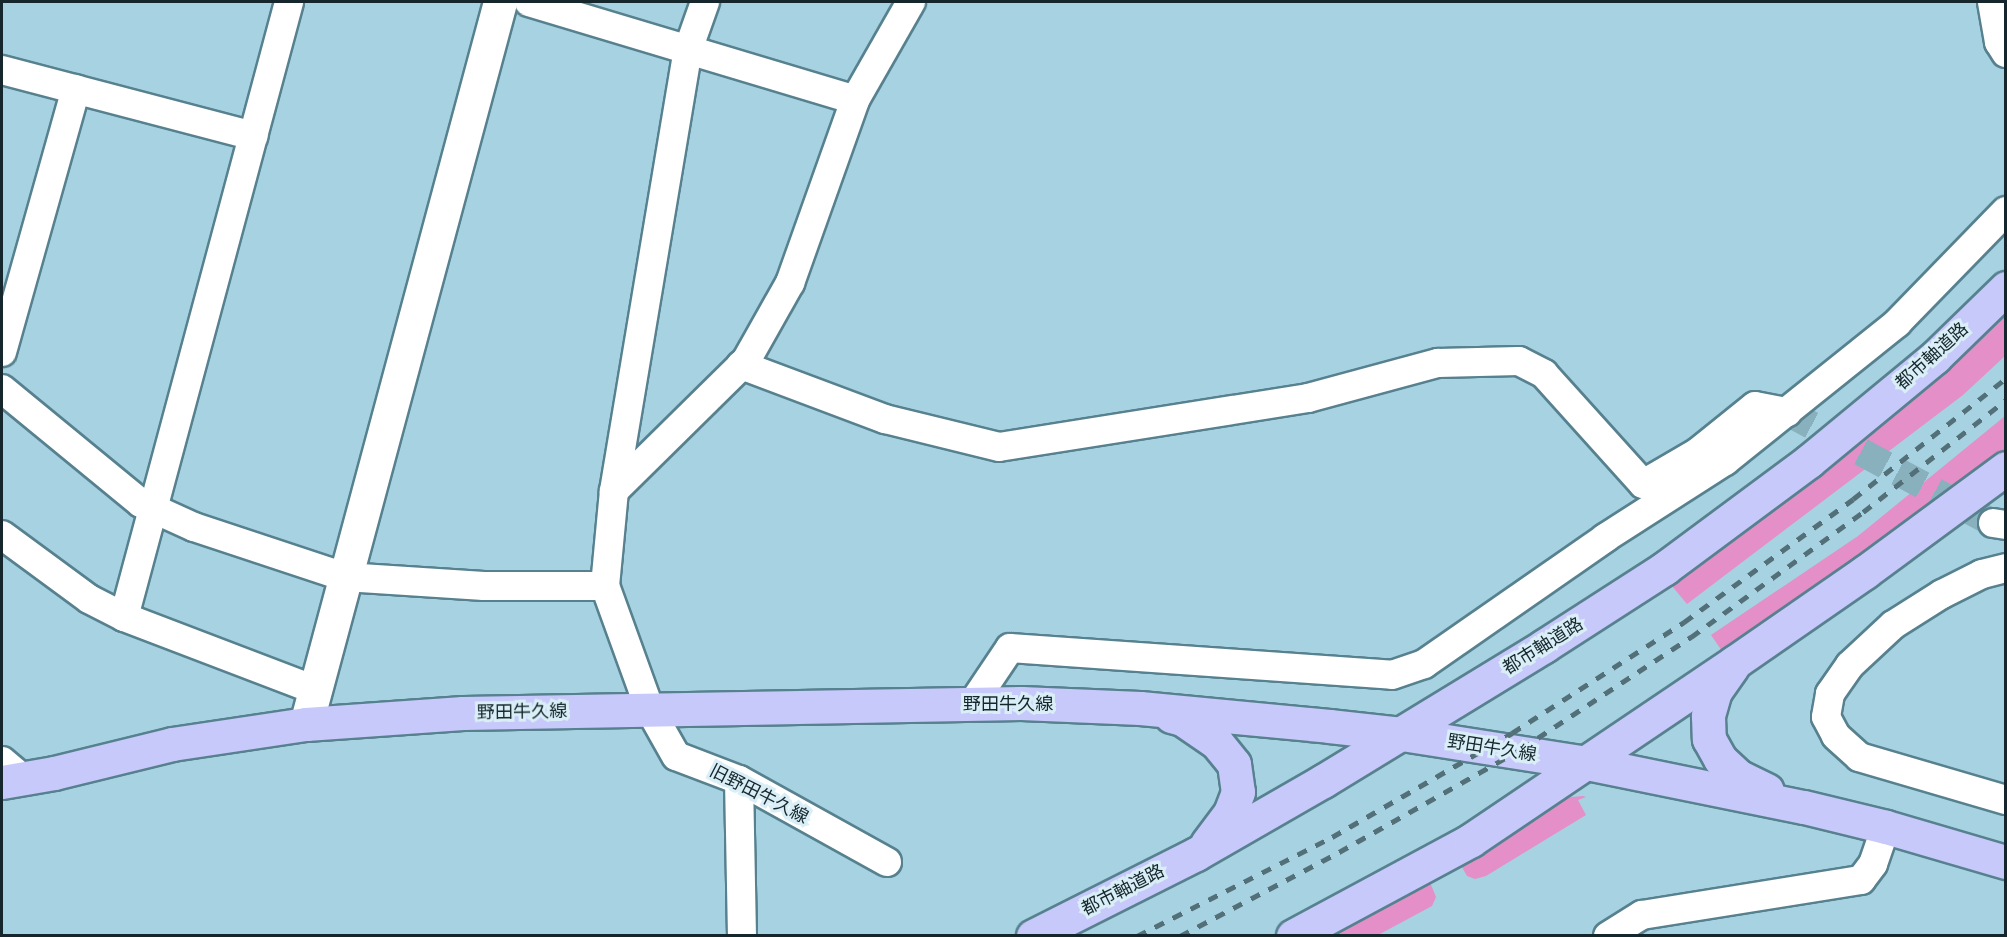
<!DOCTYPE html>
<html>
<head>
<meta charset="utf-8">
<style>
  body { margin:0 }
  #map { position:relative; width:2007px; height:937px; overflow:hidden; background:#a6d2e1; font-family:Merriweather,"Noto Sans JP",serif }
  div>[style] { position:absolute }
  .green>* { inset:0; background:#e48fc7 }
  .street-tunnel>* { height:28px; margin-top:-14px; transform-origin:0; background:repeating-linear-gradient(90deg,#89b0bd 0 28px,transparent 0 42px) }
  .roads { filter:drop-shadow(2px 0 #57818f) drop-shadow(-2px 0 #57818f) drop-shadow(0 2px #57818f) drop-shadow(0 -2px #57818f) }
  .street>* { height:28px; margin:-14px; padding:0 14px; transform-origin:14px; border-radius:14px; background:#fff }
  .secondary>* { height:33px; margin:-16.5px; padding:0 16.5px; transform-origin:16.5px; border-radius:16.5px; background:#fff }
  .primary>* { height:33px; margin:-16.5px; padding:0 16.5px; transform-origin:16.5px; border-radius:16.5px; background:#c7c9fb }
  .rail>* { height:4.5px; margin-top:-2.25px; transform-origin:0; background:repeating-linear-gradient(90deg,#537079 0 10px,transparent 0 20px) }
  span { translate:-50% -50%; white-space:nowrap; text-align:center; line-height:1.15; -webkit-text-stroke:6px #d9eef6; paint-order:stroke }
  .street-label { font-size:18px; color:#15272c }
  .frame { position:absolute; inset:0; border:3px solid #15272c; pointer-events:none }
</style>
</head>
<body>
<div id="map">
  <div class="green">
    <div style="clip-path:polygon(2005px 306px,2005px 356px,1963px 395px,1687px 604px,1672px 586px,1740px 536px,1822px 470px)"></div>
    <div style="clip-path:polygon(2005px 416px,2005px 457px,1722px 651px,1711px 635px,1858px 536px)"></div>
    <div style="clip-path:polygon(1583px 796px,1586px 797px,1578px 800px,1586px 815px,1486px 876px,1475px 879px,1467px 876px,1457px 858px,1522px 818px,1571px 797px)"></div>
    <div style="clip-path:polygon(1427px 875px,1436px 897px,1432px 906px,1378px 935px,1316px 936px)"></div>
  </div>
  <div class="street-tunnel">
    <div style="left:1787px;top:412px;width:234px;rotate:28.3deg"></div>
  </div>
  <div class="roads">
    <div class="street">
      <div style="left:529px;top:2px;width:340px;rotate:16.7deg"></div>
      <div style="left:1992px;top:2px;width:41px;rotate:80.1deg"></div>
      <div style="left:1999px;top:42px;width:13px;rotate:58deg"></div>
      <div style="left:2px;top:70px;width:260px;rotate:14.7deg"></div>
      <div style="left:2px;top:352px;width:273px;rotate:-74.3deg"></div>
      <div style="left:741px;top:365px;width:154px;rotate:20.6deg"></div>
      <div style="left:885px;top:419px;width:117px;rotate:13.8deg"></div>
      <div style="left:999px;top:447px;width:313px;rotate:-9deg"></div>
      <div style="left:1308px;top:398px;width:135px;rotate:-15.1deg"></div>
      <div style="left:1438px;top:363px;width:81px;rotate:-1.4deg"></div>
      <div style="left:1519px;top:361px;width:28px;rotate:27deg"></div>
      <div style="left:1544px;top:374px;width:148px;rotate:48deg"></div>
      <div style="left:1643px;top:484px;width:64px;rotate:-30.2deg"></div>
      <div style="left:1698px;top:452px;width:73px;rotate:-38.9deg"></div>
      <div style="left:1755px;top:406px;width:33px;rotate:11deg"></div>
      <div style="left:2px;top:389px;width:180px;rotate:39.4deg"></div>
      <div style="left:141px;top:503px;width:58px;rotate:24.4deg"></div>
      <div style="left:194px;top:527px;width:159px;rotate:18.3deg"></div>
      <div style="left:345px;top:577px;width:139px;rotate:3.7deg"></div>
      <div style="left:484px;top:586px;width:121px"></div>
      <div style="left:614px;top:491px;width:447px;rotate:-80.5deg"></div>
      <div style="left:688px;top:50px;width:51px;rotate:-70.5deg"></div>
      <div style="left:1993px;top:523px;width:13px;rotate:9deg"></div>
      <div style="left:2px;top:535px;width:108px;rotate:36.3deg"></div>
      <div style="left:89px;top:599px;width:39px;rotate:27deg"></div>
      <div style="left:124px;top:617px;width:204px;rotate:20.9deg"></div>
      <div style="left:2006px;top:568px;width:25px;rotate:166deg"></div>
      <div style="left:1982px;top:574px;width:45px;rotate:153.4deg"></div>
      <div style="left:1942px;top:594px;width:58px;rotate:147.7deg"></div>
      <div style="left:1893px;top:625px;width:59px;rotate:137.1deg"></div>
      <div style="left:1850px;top:665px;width:35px;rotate:125deg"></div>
      <div style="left:1830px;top:694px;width:23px;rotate:100deg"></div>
      <div style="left:1826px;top:717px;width:21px;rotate:62deg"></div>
      <div style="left:1836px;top:736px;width:31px;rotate:42deg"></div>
      <div style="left:1859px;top:757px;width:153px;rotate:16.3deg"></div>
      <div style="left:124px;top:617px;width:637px;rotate:-74.98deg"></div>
      <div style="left:973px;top:703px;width:66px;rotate:-56.1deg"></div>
      <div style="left:1010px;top:648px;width:383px;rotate:4deg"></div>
      <div style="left:1392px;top:675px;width:34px;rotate:-19deg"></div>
      <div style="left:1424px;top:664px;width:221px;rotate:-34.8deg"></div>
      <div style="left:1605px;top:538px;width:143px;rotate:-32.7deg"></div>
      <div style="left:1725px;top:461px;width:221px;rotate:-38.7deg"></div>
      <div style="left:1897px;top:323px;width:156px;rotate:-45.8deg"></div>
      <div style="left:2px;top:761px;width:26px;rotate:40deg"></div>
      <div style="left:739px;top:780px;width:156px;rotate:88.9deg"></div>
      <div style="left:887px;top:862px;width:169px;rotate:-151deg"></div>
      <div style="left:739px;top:780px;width:67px;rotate:-159.1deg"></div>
      <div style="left:676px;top:756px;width:53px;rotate:-119.5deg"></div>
      <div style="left:650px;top:710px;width:132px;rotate:-109.9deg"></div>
      <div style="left:605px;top:586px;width:95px;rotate:-84.6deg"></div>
      <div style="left:614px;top:491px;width:185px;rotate:-44.6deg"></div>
      <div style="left:746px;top:361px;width:90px;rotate:-60.6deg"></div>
      <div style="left:790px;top:283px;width:194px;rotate:-70.4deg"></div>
      <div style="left:855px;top:100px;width:113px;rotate:-60.3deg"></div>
      <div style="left:1608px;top:936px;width:40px;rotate:-32deg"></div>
      <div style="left:1642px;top:915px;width:222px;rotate:-9.1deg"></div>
      <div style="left:1861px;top:880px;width:20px;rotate:-53deg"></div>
      <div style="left:1873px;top:864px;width:39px;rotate:-71deg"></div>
    </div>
    <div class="secondary">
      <div style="left:306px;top:724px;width:748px;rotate:-74.96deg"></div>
    </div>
    <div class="primary">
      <div style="left:1732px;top:667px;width:29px;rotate:125deg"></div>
      <div style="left:1715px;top:691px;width:26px;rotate:106deg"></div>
      <div style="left:1708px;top:716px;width:23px;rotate:88deg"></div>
      <div style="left:1709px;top:739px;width:23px;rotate:61deg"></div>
      <div style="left:1720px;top:759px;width:25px;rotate:43deg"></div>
      <div style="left:1738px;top:776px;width:32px;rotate:26deg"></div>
      <div style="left:1171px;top:716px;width:11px;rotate:15deg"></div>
      <div style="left:1182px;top:719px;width:42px;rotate:34.4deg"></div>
      <div style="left:1217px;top:743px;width:27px;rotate:51deg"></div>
      <div style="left:1234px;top:764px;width:28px;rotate:82deg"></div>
      <div style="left:1238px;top:792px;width:22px;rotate:111deg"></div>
      <div style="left:1230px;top:813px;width:38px;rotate:127deg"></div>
      <div style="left:2px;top:782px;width:53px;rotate:-9.8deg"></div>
      <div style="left:54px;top:773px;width:122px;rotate:-13.8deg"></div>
      <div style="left:172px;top:744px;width:135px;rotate:-8.5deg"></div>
      <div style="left:306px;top:724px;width:157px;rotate:-4deg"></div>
      <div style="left:463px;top:713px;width:558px;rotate:-1.03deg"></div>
      <div style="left:1021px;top:703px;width:119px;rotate:2.4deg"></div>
      <div style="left:1140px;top:708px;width:190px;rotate:5.4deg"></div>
      <div style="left:1329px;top:726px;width:73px;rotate:6.3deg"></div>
      <div style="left:1402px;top:734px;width:187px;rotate:8.9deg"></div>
      <div style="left:1587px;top:763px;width:221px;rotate:11.5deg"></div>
      <div style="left:1804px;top:807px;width:84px;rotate:13.7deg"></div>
      <div style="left:1886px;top:827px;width:125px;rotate:16.3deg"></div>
      <div style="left:1033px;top:936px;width:182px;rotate:-26.7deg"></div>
      <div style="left:1196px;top:854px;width:146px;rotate:-29.9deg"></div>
      <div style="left:1323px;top:781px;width:259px;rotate:-31.4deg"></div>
      <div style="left:1544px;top:646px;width:144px;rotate:-32.8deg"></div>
      <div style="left:1665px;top:568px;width:179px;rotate:-36.6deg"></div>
      <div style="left:1809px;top:461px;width:163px;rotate:-39.5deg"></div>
      <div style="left:1935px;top:357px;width:99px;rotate:-44.2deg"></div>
      <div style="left:1293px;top:936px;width:202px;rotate:-28.3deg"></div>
      <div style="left:1471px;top:840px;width:318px;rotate:-34deg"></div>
      <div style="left:1735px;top:662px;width:158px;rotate:-34.7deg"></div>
      <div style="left:1865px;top:572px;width:175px;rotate:-36.4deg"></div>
    </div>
  </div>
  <div class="rail">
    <div style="left:1137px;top:936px;width:219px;rotate:-26.9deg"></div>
    <div style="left:1332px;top:837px;width:208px;rotate:-30deg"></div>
    <div style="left:1512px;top:733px;width:205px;rotate:-32.8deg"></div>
    <div style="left:1684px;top:622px;width:209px;rotate:-36deg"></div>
    <div style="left:1853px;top:499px;width:195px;rotate:-38.3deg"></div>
    <div style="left:1180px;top:936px;width:180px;rotate:-27.8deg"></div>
    <div style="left:1339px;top:852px;width:209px;rotate:-29.5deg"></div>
    <div style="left:1521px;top:749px;width:204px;rotate:-33.4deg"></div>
    <div style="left:1691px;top:637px;width:213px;rotate:-36deg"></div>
    <div style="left:1863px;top:512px;width:182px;rotate:-38.1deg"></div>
  </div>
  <div class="street-label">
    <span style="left:1932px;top:356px;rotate:-42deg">都市軸道路</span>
    <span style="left:1543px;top:646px;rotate:-32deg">都市軸道路</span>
    <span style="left:1008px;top:704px">野田牛久線</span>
    <span style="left:522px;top:712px;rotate:-1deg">野田牛久線</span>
    <span style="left:1492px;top:748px;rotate:9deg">野田牛久線</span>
    <span style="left:759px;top:794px;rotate:27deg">旧野田牛久線</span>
    <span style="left:1123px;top:890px;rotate:-27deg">都市軸道路</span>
  </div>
  <div class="frame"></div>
</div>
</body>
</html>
